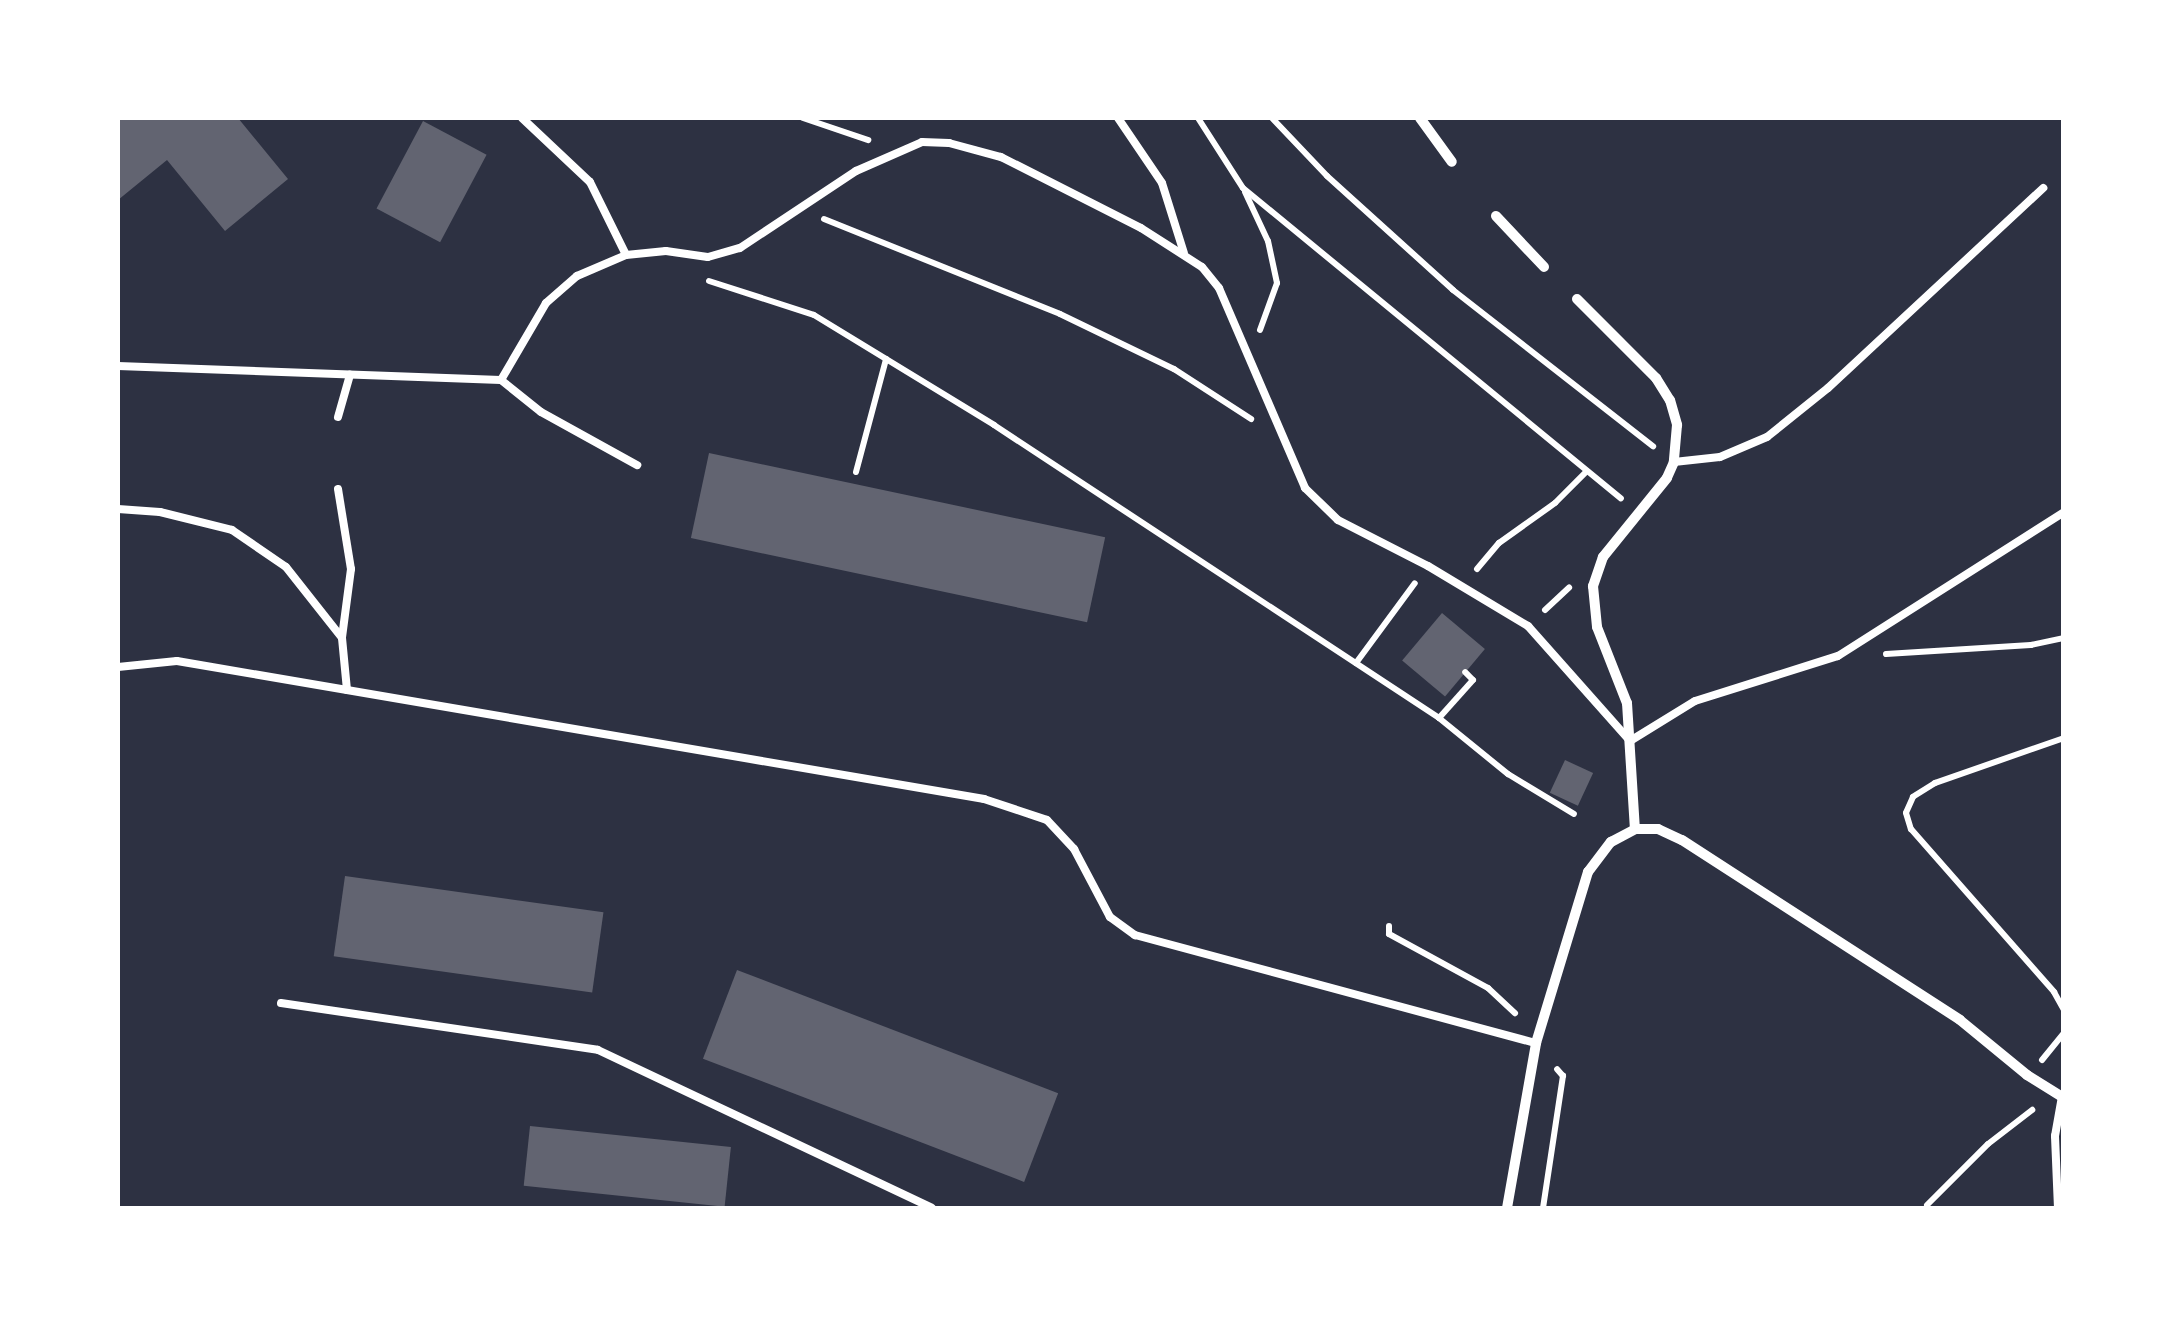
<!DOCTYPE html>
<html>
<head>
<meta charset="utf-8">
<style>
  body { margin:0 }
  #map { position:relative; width:2181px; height:1326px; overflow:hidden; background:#2d3142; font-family:Overpass,sans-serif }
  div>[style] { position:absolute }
  .building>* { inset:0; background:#626471; transform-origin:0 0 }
  .path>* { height:6px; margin:-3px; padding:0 3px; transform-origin:3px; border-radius:3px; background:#fff }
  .service>* { height:8px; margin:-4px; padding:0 4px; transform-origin:4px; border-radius:4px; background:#fff }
  .minor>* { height:10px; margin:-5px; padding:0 5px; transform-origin:5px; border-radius:5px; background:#fff }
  span { translate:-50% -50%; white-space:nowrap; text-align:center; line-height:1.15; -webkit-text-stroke:10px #fff; paint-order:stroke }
  .frame { position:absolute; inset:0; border:120px solid #fff; pointer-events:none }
</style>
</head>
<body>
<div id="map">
  <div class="building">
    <div style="clip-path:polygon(118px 118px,238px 118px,288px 179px,225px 231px,167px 160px,118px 200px)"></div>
    <div style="left:423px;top:121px;width:72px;height:99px;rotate:28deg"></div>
    <div style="left:709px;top:453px;width:405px;height:87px;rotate:12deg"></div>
    <div style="left:1442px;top:613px;width:56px;height:62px;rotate:40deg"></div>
    <div style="left:1565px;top:760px;width:31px;height:36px;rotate:25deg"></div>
    <div style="left:345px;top:876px;width:261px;height:81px;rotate:8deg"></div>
    <div style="left:737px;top:970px;width:344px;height:95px;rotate:21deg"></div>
    <div style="left:530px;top:1126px;width:202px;height:60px;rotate:6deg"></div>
  </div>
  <div class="path">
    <div style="left:803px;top:118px;width:69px;rotate:18.7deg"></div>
    <div style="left:1198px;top:118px;width:83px;rotate:57.3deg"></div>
    <div style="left:1243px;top:188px;width:489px;rotate:39.4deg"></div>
    <div style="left:1272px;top:118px;width:80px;rotate:46.5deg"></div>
    <div style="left:1327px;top:176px;width:170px;rotate:42.1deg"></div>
    <div style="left:1453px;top:290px;width:254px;rotate:38deg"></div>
    <div style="left:1245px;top:192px;width:54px;rotate:64.9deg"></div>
    <div style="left:1268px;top:241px;width:43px;rotate:77.9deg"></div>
    <div style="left:1277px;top:283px;width:50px;rotate:109.9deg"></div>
    <div style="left:824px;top:219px;width:254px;rotate:21.9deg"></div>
    <div style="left:1060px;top:314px;width:127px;rotate:25.8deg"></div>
    <div style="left:1174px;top:369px;width:92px;rotate:33deg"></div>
    <div style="left:709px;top:281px;width:110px;rotate:17.9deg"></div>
    <div style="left:814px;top:315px;width:211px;rotate:31.4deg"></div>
    <div style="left:994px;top:425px;width:533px;rotate:33.36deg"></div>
    <div style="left:1439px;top:718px;width:89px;rotate:39.1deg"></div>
    <div style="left:1508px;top:774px;width:77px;rotate:31.2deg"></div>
    <div style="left:856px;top:472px;width:117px;rotate:-75.1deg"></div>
    <div style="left:1477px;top:569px;width:34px;rotate:-50deg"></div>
    <div style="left:1499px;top:543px;width:69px;rotate:-35.5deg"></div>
    <div style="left:1555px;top:503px;width:45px;rotate:-45deg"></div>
    <div style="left:1545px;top:610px;width:33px;rotate:-43deg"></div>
    <div style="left:1886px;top:654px;width:145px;rotate:-3.6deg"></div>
    <div style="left:2031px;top:645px;width:34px;rotate:-12deg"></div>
    <div style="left:1356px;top:663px;width:99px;rotate:-53.6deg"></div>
    <div style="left:1439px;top:718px;width:51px;rotate:-48.2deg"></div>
    <div style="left:1473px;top:680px;width:11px;rotate:-135deg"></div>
    <div style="left:2064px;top:738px;width:137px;rotate:160.8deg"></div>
    <div style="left:1935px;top:783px;width:26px;rotate:148deg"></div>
    <div style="left:1913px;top:797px;width:17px;rotate:114deg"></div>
    <div style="left:1906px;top:813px;width:17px;rotate:73deg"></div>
    <div style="left:1911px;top:829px;width:217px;rotate:48.7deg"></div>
    <div style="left:2054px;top:992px;width:21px;rotate:61deg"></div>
    <div style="left:1389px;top:926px;width:8px;rotate:90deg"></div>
    <div style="left:1389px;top:934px;width:113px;rotate:28.6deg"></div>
    <div style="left:1488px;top:988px;width:37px;rotate:43deg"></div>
    <div style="left:2042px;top:1060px;width:35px;rotate:-51deg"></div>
    <div style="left:1927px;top:1205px;width:86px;rotate:-45deg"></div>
    <div style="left:1988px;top:1144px;width:56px;rotate:-37.7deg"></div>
    <div style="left:1543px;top:1208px;width:134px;rotate:-81.4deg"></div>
    <div style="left:1563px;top:1076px;width:9px;rotate:-131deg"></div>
  </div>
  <div class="service">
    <div style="left:522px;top:118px;width:93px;rotate:43.3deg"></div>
    <div style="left:590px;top:182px;width:81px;rotate:63.7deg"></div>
    <div style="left:1118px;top:118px;width:78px;rotate:55.9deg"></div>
    <div style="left:1162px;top:183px;width:73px;rotate:72.6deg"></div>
    <div style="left:118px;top:366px;width:383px;rotate:2.1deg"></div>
    <div style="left:501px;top:380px;width:89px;rotate:-59.7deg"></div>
    <div style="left:546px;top:303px;width:41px;rotate:-41.1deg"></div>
    <div style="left:577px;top:276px;width:53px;rotate:-23.2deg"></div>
    <div style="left:626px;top:255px;width:40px;rotate:-5.7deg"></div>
    <div style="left:666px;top:251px;width:42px;rotate:8.1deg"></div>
    <div style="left:708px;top:257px;width:33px;rotate:-16deg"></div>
    <div style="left:740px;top:248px;width:139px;rotate:-33.6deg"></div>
    <div style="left:856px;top:171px;width:72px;rotate:-23.7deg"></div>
    <div style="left:922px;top:142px;width:27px;rotate:2deg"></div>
    <div style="left:949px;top:143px;width:54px;rotate:15.1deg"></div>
    <div style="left:1001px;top:157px;width:157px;rotate:26.9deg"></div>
    <div style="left:1141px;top:228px;width:72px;rotate:32.6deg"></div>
    <div style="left:1202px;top:267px;width:27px;rotate:51deg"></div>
    <div style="left:1219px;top:288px;width:218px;rotate:66.7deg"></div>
    <div style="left:1305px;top:488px;width:46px;rotate:44.1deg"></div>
    <div style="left:1338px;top:520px;width:101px;rotate:27.1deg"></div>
    <div style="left:1428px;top:566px;width:117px;rotate:31deg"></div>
    <div style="left:1528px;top:626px;width:154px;rotate:48.4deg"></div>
    <div style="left:1630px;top:741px;width:76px;rotate:-31.6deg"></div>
    <div style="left:1695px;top:701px;width:150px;rotate:-17.5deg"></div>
    <div style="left:1838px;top:656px;width:268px;rotate:-32.5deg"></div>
    <div style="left:501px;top:380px;width:51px;rotate:38.7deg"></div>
    <div style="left:541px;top:412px;width:110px;rotate:28.9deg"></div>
    <div style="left:338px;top:417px;width:44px;rotate:-74.1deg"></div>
    <div style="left:1674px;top:462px;width:46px;rotate:-6.2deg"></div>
    <div style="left:1720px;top:457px;width:51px;rotate:-23.1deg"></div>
    <div style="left:1767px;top:437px;width:78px;rotate:-38.8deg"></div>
    <div style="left:1828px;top:388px;width:294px;rotate:-42.9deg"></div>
    <div style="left:338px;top:489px;width:81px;rotate:80.8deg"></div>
    <div style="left:351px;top:569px;width:69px;rotate:97.5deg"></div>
    <div style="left:118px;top:509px;width:42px;rotate:4.1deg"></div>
    <div style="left:160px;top:512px;width:74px;rotate:14deg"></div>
    <div style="left:232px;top:530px;width:65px;rotate:34.4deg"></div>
    <div style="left:286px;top:567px;width:90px;rotate:51.7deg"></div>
    <div style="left:342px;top:638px;width:52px;rotate:84.5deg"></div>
    <div style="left:118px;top:667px;width:59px;rotate:-5.8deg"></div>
    <div style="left:177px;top:661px;width:819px;rotate:9.7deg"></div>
    <div style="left:984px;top:799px;width:66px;rotate:18.4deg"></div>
    <div style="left:1047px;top:820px;width:40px;rotate:47deg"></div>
    <div style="left:1074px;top:849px;width:77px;rotate:62.1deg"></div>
    <div style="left:1110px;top:917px;width:31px;rotate:36deg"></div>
    <div style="left:1135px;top:935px;width:415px;rotate:15.1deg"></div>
    <div style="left:281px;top:1003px;width:320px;rotate:8.4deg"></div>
    <div style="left:598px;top:1050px;width:369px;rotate:25.3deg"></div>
    <div style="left:2058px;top:1208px;width:72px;rotate:-92.4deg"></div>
    <div style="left:2055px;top:1136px;width:39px;rotate:-80deg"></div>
  </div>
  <div class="minor">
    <div style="left:1420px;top:118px;width:54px;rotate:54deg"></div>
    <div style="left:1496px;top:216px;width:70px;rotate:46.7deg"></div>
    <div style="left:1577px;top:299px;width:112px;rotate:45deg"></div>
    <div style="left:1656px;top:378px;width:26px;rotate:58deg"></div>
    <div style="left:1670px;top:400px;width:26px;rotate:74deg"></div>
    <div style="left:1677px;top:425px;width:37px;rotate:95deg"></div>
    <div style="left:1674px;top:462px;width:17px;rotate:114deg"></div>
    <div style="left:1667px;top:478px;width:102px;rotate:129deg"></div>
    <div style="left:1603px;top:557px;width:31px;rotate:109deg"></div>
    <div style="left:1593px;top:586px;width:41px;rotate:84.4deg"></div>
    <div style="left:1597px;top:627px;width:82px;rotate:68.5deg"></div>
    <div style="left:1627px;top:703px;width:126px;rotate:86.4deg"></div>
    <div style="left:1507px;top:1208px;width:168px;rotate:-80deg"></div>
    <div style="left:1536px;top:1043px;width:179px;rotate:-73.1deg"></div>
    <div style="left:1588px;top:872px;width:38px;rotate:-53deg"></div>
    <div style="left:1611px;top:842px;width:27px;rotate:-28deg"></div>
    <div style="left:1635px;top:829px;width:23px"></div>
    <div style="left:1658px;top:829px;width:26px;rotate:25deg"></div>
    <div style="left:1682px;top:840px;width:331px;rotate:32.9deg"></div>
    <div style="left:1960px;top:1020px;width:87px;rotate:39.4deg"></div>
    <div style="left:2027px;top:1075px;width:44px;rotate:31.9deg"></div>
  </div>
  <div class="frame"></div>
</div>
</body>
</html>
